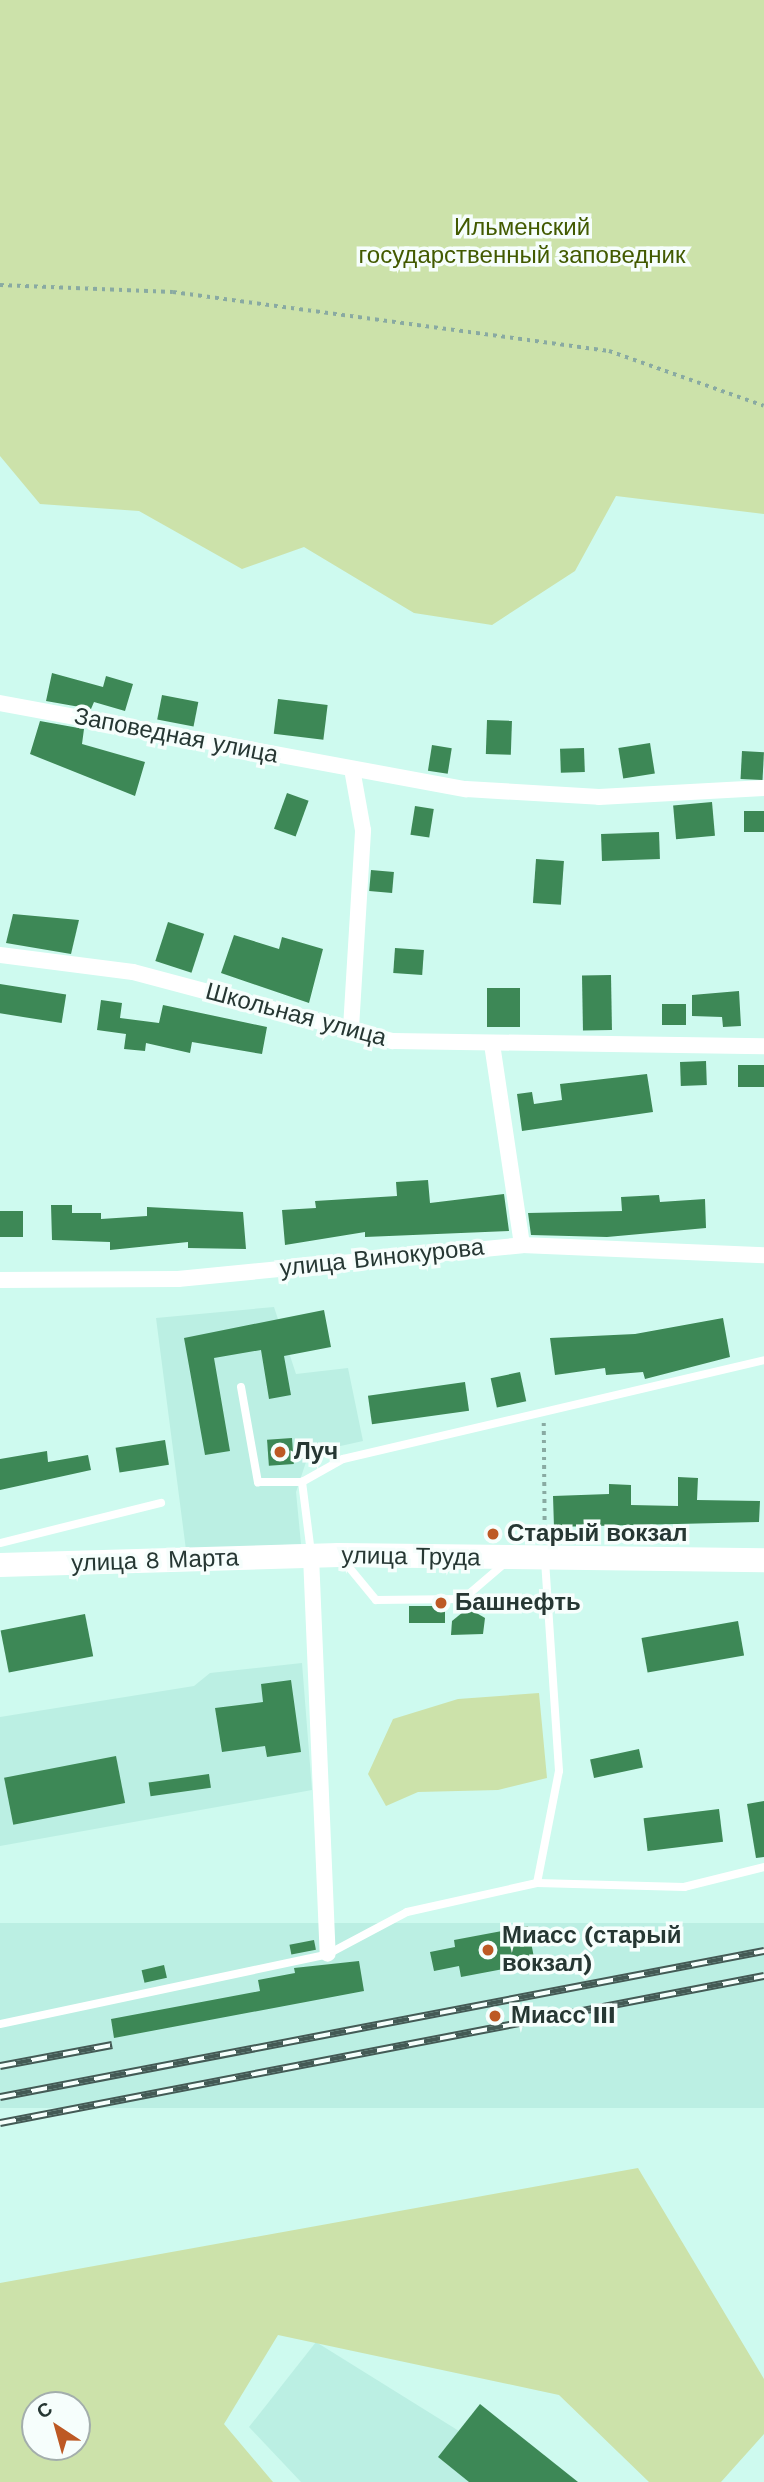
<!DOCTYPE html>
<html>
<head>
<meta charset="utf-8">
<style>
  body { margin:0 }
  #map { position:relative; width:764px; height:2482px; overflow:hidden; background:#cefaef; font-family:"Work Sans",sans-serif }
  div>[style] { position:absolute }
  .built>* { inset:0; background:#bbefe3; transform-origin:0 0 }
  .green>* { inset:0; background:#cce2aa }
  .building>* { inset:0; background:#3d8856; transform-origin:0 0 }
  .path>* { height:3.5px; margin-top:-1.75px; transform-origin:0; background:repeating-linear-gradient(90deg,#89aaa2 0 3.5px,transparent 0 8.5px) }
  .lane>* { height:8px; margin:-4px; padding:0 4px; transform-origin:4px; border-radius:4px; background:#fff }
  .street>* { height:16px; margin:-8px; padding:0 8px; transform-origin:8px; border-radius:8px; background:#fff }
  .primary>* { height:24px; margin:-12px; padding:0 12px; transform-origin:12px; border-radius:12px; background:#fff }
  .rail>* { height:8px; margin-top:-4px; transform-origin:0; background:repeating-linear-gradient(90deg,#f6fefc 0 16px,#445a55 0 32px); box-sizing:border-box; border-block:2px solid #445a55 }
  .dots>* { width:19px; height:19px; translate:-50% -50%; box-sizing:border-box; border:4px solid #f6fefc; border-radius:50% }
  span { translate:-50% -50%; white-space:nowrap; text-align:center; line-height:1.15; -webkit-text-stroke:7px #f6fefc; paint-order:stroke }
  .park-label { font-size:24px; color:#425a00 }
  .street-label { font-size:24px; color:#263733 }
  .poi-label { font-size:24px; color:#263733; font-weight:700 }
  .left { translate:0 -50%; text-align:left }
  .north { position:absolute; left:21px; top:2391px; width:70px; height:70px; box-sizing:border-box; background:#f6fefc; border:2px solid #a3aeac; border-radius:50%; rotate:324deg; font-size:19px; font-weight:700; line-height:28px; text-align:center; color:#263733 }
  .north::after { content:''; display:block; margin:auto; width:24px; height:32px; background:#bd5924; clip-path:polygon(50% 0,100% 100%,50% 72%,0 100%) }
</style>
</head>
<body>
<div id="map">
  <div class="built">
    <div style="clip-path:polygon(274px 1307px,296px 1374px,348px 1368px,363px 1441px,309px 1453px,296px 1492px,301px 1544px,186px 1550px,156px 1318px)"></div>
    <div style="clip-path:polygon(302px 1663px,312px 1790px,0 1846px,0 1717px,194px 1686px,210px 1673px)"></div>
    <div style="left:764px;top:1923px;width:185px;height:776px;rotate:90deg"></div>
    <div style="clip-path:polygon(316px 2342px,541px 2482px,301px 2482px,249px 2427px)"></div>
  </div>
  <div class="green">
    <div style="clip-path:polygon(0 0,764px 0,764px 514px,616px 496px,575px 571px,492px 625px,414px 613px,304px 547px,242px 569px,139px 511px,40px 504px,0 456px)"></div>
    <div style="clip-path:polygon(539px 1693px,547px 1778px,498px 1790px,418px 1792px,386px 1806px,368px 1774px,393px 1719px,458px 1699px)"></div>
    <div style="clip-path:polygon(evenodd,638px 2168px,764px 2379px,764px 2434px,721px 2482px,649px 2482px,559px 2395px,278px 2335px,224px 2424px,273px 2482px,0 2482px,0 2283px,638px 2168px,35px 2405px,77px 2405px,77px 2447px,35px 2447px,35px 2405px)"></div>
  </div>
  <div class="building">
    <div style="clip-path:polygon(52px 673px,103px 687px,106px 676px,133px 684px,125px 711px,94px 702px,91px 709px,46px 701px)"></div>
    <div style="left:162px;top:695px;width:37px;height:25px;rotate:11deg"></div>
    <div style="left:278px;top:699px;width:50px;height:35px;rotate:7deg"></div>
    <div style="left:487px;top:720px;width:25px;height:34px;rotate:2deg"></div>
    <div style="clip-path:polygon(40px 721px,84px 729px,82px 744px,145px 762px,135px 796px,30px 754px)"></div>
    <div style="left:650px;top:743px;width:31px;height:32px;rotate:81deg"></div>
    <div style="left:432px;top:745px;width:20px;height:26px;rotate:9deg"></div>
    <div style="left:584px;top:748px;width:24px;height:24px;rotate:88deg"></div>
    <div style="left:742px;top:751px;width:22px;height:28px;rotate:3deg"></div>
    <div style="left:287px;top:793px;width:23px;height:38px;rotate:20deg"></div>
    <div style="left:712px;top:802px;width:34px;height:39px;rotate:85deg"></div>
    <div style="left:415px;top:806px;width:19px;height:29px;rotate:9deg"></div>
    <div style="left:764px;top:811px;width:21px;height:20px;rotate:90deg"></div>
    <div style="left:659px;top:832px;width:27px;height:58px;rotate:88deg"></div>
    <div style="left:536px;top:859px;width:28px;height:44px;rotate:4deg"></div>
    <div style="left:371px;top:870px;width:23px;height:21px;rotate:5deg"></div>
    <div style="clip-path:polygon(13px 914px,79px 920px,71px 954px,6px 943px)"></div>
    <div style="left:168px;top:922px;width:38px;height:41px;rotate:18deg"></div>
    <div style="clip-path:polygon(234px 935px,279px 949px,282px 937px,323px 949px,309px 1003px,221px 973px)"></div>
    <div style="left:395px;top:948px;width:29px;height:25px;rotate:4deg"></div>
    <div style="left:611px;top:975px;width:55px;height:29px;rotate:89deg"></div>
    <div style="left:0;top:984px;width:67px;height:29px;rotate:9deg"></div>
    <div style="left:487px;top:988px;width:33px;height:39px"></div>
    <div style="clip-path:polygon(739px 991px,741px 1026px,723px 1027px,722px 1017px,692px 1016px,692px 995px)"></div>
    <div style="clip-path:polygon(101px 1000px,122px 1003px,120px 1018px,159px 1023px,163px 1005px,267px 1027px,262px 1054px,192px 1042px,190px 1053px,146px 1043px,145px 1051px,124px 1049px,126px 1034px,97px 1030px)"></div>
    <div style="left:662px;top:1004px;width:24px;height:21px"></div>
    <div style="left:706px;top:1061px;width:24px;height:26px;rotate:88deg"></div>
    <div style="left:764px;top:1065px;width:22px;height:26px;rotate:90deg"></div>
    <div style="clip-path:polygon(647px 1074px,653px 1112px,522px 1131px,517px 1094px,532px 1092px,534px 1104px,562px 1100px,560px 1084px)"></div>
    <div style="clip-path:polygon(428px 1180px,430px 1203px,504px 1194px,509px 1231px,365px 1237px,365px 1232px,285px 1245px,282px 1210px,316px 1208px,315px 1201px,397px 1196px,396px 1182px)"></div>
    <div style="clip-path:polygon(659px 1195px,660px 1202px,705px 1199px,706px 1228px,607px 1237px,531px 1235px,528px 1213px,622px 1211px,621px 1197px)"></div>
    <div style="clip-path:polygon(51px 1205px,72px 1205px,72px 1213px,101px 1213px,101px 1219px,147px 1216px,147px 1207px,243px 1212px,246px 1249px,188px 1248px,188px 1242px,110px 1250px,110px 1242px,52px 1240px)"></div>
    <div style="left:0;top:1211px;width:23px;height:26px"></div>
    <div style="clip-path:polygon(324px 1310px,331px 1347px,284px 1356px,291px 1395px,269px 1399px,261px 1350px,214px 1358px,230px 1451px,205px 1455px,184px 1338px)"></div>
    <div style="clip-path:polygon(723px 1318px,730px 1357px,645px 1379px,643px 1372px,606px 1375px,605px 1368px,555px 1375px,550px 1338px,635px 1334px)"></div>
    <div style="left:520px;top:1372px;width:30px;height:30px;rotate:78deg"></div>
    <div style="left:465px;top:1382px;width:29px;height:98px;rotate:82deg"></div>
    <div style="left:292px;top:1438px;width:26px;height:25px;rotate:86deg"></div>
    <div style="left:165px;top:1440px;width:25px;height:50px;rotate:81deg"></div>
    <div style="clip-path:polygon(47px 1451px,48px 1462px,88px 1455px,91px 1470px,0 1490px,0 1459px)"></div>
    <div style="clip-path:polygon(678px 1477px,698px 1478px,697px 1500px,760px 1501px,759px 1522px,554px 1527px,553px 1496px,609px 1494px,609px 1484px,631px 1485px,631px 1505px,678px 1506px)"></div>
    <div style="left:409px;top:1606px;width:36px;height:17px"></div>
    <div style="clip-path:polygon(468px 1608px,485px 1618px,483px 1634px,451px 1635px,452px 1621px)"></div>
    <div style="left:85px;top:1614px;width:43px;height:86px;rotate:79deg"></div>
    <div style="left:738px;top:1621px;width:35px;height:98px;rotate:80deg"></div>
    <div style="clip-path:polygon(291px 1680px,301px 1752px,267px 1757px,265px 1746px,222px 1752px,215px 1708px,263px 1702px,261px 1684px)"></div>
    <div style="left:639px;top:1749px;width:19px;height:50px;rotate:78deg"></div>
    <div style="left:116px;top:1756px;width:48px;height:114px;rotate:79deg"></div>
    <div style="left:209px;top:1774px;width:14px;height:61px;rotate:82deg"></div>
    <div style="clip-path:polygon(764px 1801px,764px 1857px,756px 1858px,747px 1804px)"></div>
    <div style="left:719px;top:1809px;width:33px;height:76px;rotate:83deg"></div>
    <div style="clip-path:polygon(528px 1926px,535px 1963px,461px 1977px,459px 1966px,434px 1971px,430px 1952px,455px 1947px,454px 1940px)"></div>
    <div style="left:314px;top:1940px;width:10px;height:25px;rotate:79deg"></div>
    <div style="clip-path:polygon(359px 1961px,364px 1991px,114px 2038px,111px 2019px,260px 1991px,258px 1980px,295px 1973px,294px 1968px)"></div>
    <div style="left:164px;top:1965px;width:13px;height:23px;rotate:77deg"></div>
    <div style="clip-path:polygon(480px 2404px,578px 2482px,469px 2482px,438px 2457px)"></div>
  </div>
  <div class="path">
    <div style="left:0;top:285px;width:173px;rotate:2.3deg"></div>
    <div style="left:173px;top:292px;width:440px;rotate:7.7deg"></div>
    <div style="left:609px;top:351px;width:164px;rotate:19.5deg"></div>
    <div style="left:544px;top:1423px;width:115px;rotate:89.5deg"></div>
  </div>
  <div class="lane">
    <div style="left:241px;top:1387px;width:97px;rotate:79.9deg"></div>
    <div style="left:258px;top:1482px;width:44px"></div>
    <div style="left:0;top:1543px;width:166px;rotate:-14deg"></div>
    <div style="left:311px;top:1553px;width:72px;rotate:-97.2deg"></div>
    <div style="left:302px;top:1482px;width:47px;rotate:-29.3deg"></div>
    <div style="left:343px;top:1459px;width:432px;rotate:-13.2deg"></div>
    <div style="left:343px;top:1560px;width:52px;rotate:50.5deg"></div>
    <div style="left:376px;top:1600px;width:87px;rotate:-0.7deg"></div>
    <div style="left:463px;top:1599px;width:55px;rotate:-40.6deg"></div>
    <div style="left:537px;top:1883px;width:114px;rotate:-78.9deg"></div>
    <div style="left:559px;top:1771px;width:211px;rotate:-93.8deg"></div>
    <div style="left:0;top:2024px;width:335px;rotate:-12deg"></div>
    <div style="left:328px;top:1954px;width:89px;rotate:-28deg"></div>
    <div style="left:407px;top:1912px;width:133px;rotate:-12.6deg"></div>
    <div style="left:537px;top:1883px;width:147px;rotate:1.6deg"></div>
    <div style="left:684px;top:1887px;width:82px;rotate:-14deg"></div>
  </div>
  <div class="street">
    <div style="left:0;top:703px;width:474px;rotate:10.5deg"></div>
    <div style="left:466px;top:789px;width:133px;rotate:3.4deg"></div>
    <div style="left:599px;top:797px;width:165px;rotate:-3.1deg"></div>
    <div style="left:0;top:955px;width:134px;rotate:7.3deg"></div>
    <div style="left:133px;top:972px;width:269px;rotate:14.9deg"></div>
    <div style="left:393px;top:1041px;width:371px;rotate:0.8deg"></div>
    <div style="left:351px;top:1028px;width:198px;rotate:-86.5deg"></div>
    <div style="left:363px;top:830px;width:62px;rotate:-100.2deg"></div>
    <div style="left:492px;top:1044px;width:203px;rotate:81.5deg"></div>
    <div style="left:0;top:1280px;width:178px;rotate:-0.3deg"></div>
    <div style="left:178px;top:1279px;width:346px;rotate:-5.6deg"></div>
    <div style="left:522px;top:1245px;width:242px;rotate:2.4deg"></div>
    <div style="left:311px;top:1556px;width:398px;rotate:87.6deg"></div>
  </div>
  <div class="primary">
    <div style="left:0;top:1565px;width:339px;rotate:-1.7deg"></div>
    <div style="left:339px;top:1555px;width:425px;rotate:0.7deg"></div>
  </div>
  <div class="rail">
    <div style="left:0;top:2066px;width:114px;rotate:-10.6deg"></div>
    <div style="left:0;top:2097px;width:778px;rotate:-10.82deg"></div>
    <div style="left:0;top:2123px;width:778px;rotate:-10.89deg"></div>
  </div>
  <div class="dots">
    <div style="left:280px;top:1452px;background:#bd5924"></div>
    <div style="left:493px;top:1534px;background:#bd5924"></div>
    <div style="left:441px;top:1603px;background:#bd5924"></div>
    <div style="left:488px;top:1950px;background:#bd5924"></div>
    <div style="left:495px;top:2016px;background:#bd5924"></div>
  </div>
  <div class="park-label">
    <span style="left:522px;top:242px">Ильменский<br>государственный заповедник</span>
  </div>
  <div class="street-label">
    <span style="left:176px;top:736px;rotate:11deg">Заповедная улица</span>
    <span style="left:296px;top:1015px;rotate:15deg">Школьная улица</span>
    <span style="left:382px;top:1258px;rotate:-6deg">улица Винокурова</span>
    <span style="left:411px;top:1557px;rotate:1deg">улица Труда</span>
    <span style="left:155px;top:1561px;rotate:-2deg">улица 8 Марта</span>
  </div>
  <div class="poi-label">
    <span class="left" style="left:294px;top:1452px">Луч</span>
    <span class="left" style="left:507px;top:1534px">Старый вокзал</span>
    <span class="left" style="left:455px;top:1603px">Башнефть</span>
    <span class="left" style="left:502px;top:1950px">Миасс (старый<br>вокзал)</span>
    <span class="left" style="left:511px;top:2016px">Миасс III</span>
  </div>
  <div class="north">С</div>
</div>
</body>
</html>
